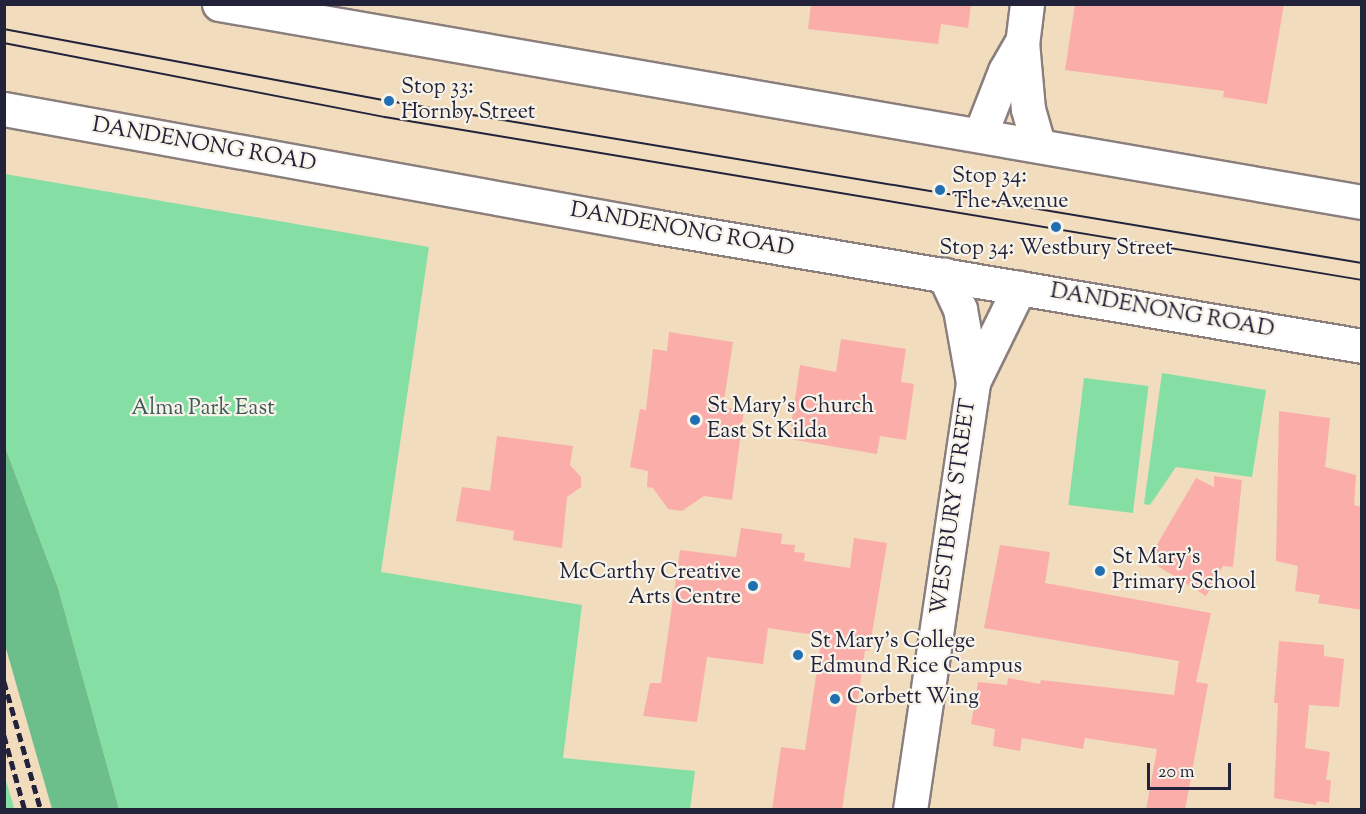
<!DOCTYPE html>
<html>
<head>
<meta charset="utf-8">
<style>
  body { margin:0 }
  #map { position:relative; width:1366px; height:814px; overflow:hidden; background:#f2dcbe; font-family:"Sorts Mill Goudy",serif }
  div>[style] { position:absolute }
  .green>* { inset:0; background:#85dfa5; transform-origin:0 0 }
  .forest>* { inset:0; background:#6cbe8a }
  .building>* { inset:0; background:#faada9 }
  .roads { filter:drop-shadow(2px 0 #8a7f7c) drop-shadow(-2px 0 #8a7f7c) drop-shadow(0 2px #8a7f7c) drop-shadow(0 -2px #8a7f7c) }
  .minor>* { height:33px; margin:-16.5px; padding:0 16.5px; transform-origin:16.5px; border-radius:16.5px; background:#fff }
  .highway>* { height:33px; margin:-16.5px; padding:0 16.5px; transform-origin:16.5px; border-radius:16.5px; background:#fff }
  .tram>* { height:1.5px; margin:-0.75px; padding:0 0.75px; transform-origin:0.75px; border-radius:0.75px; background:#22223b }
  .rail>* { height:4.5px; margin-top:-2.25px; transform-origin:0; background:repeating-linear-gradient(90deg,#22223b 0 9px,transparent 0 13.5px) }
  .dots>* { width:16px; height:16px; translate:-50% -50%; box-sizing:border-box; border:3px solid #f7f3e8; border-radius:50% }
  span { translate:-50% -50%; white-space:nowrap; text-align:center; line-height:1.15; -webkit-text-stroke:4.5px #f7f3e8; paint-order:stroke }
  .poi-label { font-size:22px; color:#22223b }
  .left { translate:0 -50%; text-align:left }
  .right { translate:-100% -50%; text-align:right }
  .street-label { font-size:22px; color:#22223b }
  .park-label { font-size:22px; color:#405b5b }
  .frame { position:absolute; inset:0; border:6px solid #22223b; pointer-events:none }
  .scale { position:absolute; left:1147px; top:763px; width:84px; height:27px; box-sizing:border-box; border:3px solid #22223b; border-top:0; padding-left:8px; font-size:18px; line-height:21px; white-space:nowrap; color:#22223b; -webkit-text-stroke:4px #f7f3e8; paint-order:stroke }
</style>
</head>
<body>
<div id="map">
  <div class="green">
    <div style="clip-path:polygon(5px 174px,429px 247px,381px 572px,582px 605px,563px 758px,695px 771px,690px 809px,119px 809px,58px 588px,5px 447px)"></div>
    <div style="clip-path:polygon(1162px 373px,1266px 390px,1252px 477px,1176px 467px,1150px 505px,1144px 504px)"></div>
    <div style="left:1084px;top:378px;width:65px;height:128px;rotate:7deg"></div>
    <div style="clip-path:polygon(4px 774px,13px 804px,14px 809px,5px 809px)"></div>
  </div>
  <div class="forest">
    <div style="clip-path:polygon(5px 447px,58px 588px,119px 809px,52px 809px,5px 645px)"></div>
  </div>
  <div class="building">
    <div style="clip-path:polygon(811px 4px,971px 4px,968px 28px,941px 24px,938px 44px,808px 29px)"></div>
    <div style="clip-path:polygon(1075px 4px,1284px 4px,1267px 104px,1223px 97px,1224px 91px,1065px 70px)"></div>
    <div style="clip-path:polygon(669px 332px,733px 342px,723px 407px,744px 410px,732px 500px,704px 496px,682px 511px,668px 509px,653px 488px,647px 487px,648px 471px,630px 467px,640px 409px,646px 410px,653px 349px,667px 351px)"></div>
    <div style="clip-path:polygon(841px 339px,906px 349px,901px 382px,914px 384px,906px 440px,880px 436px,877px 454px,789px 439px,800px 365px,836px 372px)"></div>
    <div style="clip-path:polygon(1279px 411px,1330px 418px,1325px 467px,1356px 475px,1354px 505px,1362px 507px,1362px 610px,1318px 603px,1320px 595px,1295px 591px,1298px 566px,1276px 561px)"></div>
    <div style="clip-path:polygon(497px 436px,573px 446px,570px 465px,581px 477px,581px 487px,567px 497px,562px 548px,513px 540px,514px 531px,456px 521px,462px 487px,490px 491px)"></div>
    <div style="clip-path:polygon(1214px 476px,1242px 480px,1233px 567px,1223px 566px,1206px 596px,1148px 560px,1196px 478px,1214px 487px)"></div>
    <div style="clip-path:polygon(741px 528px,782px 534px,781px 544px,795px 545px,794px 552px,805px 553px,804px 561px,850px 568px,854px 538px,887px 543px,869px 651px,865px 650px,842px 810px,772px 810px,781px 747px,805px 750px,822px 636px,768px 628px,763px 664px,707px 657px,697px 722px,643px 716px,650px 683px,661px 683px,680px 550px,736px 557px)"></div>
    <div style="clip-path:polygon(1000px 545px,1050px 552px,1045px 583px,1211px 613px,1196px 682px,1208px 684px,1185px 810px,1146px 810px,1157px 749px,1085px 738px,1083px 749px,1022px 738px,1020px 751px,993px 746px,995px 729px,971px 724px,978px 682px,1007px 685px,1008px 678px,1040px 684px,1041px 680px,1174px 695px,1179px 661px,984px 628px)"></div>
    <div style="clip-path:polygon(1279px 641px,1324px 645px,1324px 656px,1344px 659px,1339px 707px,1309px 705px,1305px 748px,1330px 752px,1326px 780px,1331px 780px,1329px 803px,1317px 801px,1316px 805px,1274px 798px,1278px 703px,1274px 703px)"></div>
  </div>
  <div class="roads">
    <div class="minor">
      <div style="left:1027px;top:4px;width:38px;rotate:97deg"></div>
      <div style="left:1022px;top:42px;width:67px;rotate:84.9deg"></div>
      <div style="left:1028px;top:109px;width:37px;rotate:74deg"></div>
      <div style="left:980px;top:135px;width:69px;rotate:-68.7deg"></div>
      <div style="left:1005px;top:71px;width:34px;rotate:-60deg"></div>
      <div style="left:973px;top:382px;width:105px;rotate:-63.9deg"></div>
      <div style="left:910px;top:810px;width:433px;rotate:-81.6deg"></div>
      <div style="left:973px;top:382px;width:74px;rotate:-100.1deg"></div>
      <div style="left:960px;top:309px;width:38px;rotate:-115deg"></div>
    </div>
    <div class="highway">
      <div style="left:219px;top:4px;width:1160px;rotate:9.83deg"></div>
      <div style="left:4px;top:109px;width:665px;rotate:10.23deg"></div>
      <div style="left:658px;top:227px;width:714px;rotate:9.59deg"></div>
    </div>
  </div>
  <div class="tram">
    <div style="left:4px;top:29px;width:392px;rotate:10.6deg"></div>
    <div style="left:389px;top:101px;width:986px;rotate:9.45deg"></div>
    <div style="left:4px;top:43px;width:388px;rotate:11deg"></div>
    <div style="left:385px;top:117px;width:991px;rotate:9.47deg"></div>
  </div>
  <div class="rail">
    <div style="left:4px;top:681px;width:134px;rotate:74deg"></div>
    <div style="left:4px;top:735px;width:78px;rotate:74.4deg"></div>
  </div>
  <div class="dots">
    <div style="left:389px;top:101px;background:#1f6fb2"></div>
    <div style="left:940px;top:190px;background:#1f6fb2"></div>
    <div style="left:1056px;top:227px;background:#1f6fb2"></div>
    <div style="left:695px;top:420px;background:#1f6fb2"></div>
    <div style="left:1100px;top:571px;background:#1f6fb2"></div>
    <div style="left:753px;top:586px;background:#1f6fb2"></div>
    <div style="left:798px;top:655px;background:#1f6fb2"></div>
    <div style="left:835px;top:699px;background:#1f6fb2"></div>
  </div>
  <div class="poi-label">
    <span class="left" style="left:401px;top:101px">Stop 33:<br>Hornby Street</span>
    <span class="left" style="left:952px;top:190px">Stop 34:<br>The Avenue</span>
    <span style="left:1056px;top:250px">Stop 34: Westbury Street</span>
    <span class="left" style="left:707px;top:420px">St Mary's Church<br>East St Kilda</span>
    <span class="left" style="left:1112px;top:571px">St Mary's<br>Primary School</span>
    <span class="right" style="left:741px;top:586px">McCarthy Creative<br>Arts Centre</span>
    <span class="left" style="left:810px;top:655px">St Mary's College<br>Edmund Rice Campus</span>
    <span class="left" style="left:847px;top:699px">Corbett Wing</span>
  </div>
  <div class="street-label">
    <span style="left:204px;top:146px;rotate:10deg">DANDENONG ROAD</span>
    <span style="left:682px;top:231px;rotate:10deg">DANDENONG ROAD</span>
    <span style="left:1162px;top:312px;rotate:10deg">DANDENONG ROAD</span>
    <span style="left:955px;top:507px;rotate:-82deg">WESTBURY STREET</span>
  </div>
  <div class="park-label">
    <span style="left:203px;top:410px">Alma Park East</span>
  </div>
  <div class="frame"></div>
  <div class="scale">20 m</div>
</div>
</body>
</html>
